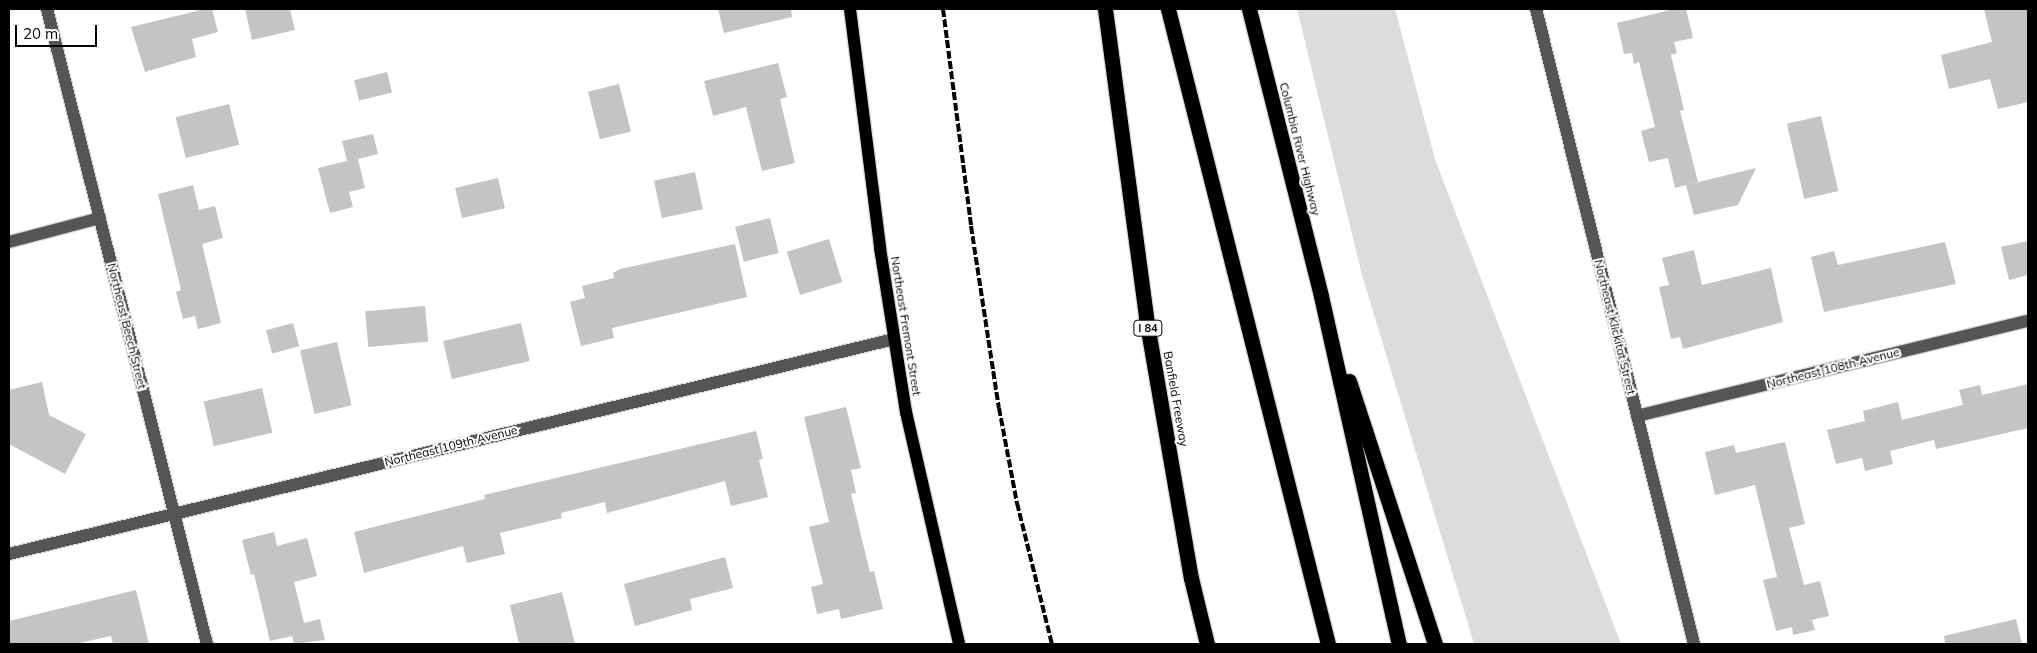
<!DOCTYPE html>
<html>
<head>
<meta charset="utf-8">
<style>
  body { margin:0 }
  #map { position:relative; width:2037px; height:653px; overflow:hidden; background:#fff; font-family:Mulish,sans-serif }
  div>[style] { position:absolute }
  .green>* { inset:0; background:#dcdcdc }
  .building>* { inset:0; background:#c4c4c4; transform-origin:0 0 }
  .roads { filter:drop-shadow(1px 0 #dbdbdb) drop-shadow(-1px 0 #dbdbdb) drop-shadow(0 1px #dbdbdb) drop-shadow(0 -1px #dbdbdb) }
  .minor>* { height:12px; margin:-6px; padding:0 6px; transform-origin:6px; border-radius:6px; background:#555 }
  .major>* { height:12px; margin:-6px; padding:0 6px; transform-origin:6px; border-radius:6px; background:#000 }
  .highway>* { height:15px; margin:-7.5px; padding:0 7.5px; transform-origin:7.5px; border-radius:7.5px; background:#000 }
  .rail>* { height:4px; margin-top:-2px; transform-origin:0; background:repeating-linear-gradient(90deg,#000 0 8px,transparent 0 10.5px) }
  span { translate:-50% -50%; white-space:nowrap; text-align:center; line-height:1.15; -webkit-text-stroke:4px #fff; paint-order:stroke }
  .shield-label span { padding:1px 4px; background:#fff; border:1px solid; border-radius:4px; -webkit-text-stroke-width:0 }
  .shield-label { font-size:11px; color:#000; font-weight:700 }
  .street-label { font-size:12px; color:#000 }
  .frame { position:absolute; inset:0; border:10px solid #000; pointer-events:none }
  .scale { position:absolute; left:15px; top:25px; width:82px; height:22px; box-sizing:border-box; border:2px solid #000; border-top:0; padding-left:6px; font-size:15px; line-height:18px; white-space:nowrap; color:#000; -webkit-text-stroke:4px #fff; paint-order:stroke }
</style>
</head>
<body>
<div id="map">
  <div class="green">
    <div style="clip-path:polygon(1297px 9px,1395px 9px,1435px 159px,1621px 644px,1474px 644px,1362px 275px)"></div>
  </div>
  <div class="building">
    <div style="clip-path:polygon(205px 9px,212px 9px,218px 32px,192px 39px,196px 57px,145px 72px,131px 27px)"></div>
    <div style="clip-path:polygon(245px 9px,290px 9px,295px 30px,252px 40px)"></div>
    <div style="clip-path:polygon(718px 9px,791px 9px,792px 17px,724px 33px)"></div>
    <div style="clip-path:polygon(1674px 9px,1686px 9px,1693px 38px,1674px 42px,1677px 53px,1671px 55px,1684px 110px,1680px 111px,1698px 182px,1675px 188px,1668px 158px,1649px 162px,1641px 131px,1655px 127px,1639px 62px,1634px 64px,1632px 53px,1624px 54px,1617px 23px)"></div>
    <div style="clip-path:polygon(1984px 9px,2028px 9px,2028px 102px,1998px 109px,1990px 79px,1949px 89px,1941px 55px,1992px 42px)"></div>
    <div style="clip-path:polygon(778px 63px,787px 97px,780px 99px,795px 163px,762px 171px,746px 107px,713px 116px,704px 81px)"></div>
    <div style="left:387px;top:72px;width:21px;height:34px;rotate:76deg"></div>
    <div style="left:619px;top:84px;width:49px;height:32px;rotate:76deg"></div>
    <div style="left:229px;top:104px;width:42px;height:55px;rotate:76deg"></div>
    <div style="left:1821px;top:116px;width:77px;height:35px;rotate:77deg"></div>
    <div style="clip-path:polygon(373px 134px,378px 154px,358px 159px,365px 188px,349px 192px,353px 207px,330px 213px,318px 168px,347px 161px,342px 141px)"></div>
    <div style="clip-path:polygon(1756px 168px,1738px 205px,1694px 215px,1686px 185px)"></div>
    <div style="left:695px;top:172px;width:38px;height:42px;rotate:78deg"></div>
    <div style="left:498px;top:178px;width:31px;height:44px;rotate:77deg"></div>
    <div style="clip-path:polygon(193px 185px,199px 210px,215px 206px,223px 238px,202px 244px,221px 323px,198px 329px,195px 316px,183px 319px,176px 292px,181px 290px,158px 194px)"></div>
    <div style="left:770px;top:218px;width:36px;height:36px;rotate:76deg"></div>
    <div style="left:829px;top:239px;width:45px;height:44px;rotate:73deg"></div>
    <div style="clip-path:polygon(2028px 241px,2028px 275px,2009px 280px,2001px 247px)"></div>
    <div style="clip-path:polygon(1945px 242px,1956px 284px,1824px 312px,1811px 257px,1834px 251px,1838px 265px)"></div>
    <div style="clip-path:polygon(735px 244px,747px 297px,612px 328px,614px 338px,581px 346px,570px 302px,585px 298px,582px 286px,614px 278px,613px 273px,620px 269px)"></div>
    <div style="clip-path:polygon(1694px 250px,1702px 285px,1771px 268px,1783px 322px,1683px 349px,1680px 337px,1671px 339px,1659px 287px,1669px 285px,1662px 258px)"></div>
    <div style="left:425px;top:306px;width:36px;height:60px;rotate:85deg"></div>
    <div style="left:293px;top:323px;width:24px;height:28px;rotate:75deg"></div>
    <div style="left:521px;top:323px;width:39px;height:80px;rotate:77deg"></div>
    <div style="left:337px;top:342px;width:65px;height:38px;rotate:77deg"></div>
    <div style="clip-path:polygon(42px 382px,49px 415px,86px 434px,65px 474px,9px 444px,9px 390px)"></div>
    <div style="clip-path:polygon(2028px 384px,2028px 428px,1936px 449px,1934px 440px,1890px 451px,1893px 464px,1865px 471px,1862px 458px,1836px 464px,1827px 430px,1865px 421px,1863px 411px,1898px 402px,1902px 420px,1963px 405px,1959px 390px,1980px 385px,1982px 395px)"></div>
    <div style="left:262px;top:388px;width:46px;height:60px;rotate:77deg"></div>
    <div style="clip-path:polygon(846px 407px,861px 468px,851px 470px,856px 493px,851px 494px,870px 572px,874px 571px,883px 609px,841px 619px,839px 609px,817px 614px,811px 587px,823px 584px,809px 527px,829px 522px,804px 417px)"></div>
    <div style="clip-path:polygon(756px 431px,763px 459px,759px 460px,768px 497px,731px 506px,725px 481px,607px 513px,605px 502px,561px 513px,562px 518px,500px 533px,505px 554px,467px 563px,463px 546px,364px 573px,354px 532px,485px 499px,484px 495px)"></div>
    <div style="clip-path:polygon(1785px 442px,1805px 524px,1789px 528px,1804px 585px,1820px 581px,1829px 616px,1812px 620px,1815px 630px,1793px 635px,1792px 627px,1776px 631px,1763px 580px,1777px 577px,1755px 485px,1715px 495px,1705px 452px,1734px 445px,1736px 453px)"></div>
    <div style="clip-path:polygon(274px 532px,277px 546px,307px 538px,317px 576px,294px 582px,304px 623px,320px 619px,325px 640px,294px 644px,292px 636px,270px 641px,254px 574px,251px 575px,242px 540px)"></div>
    <div style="clip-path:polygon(725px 557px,733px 588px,690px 599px,692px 610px,635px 626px,624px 584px)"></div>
    <div style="clip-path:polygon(136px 590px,149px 644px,113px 644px,111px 636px,75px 644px,9px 644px,9px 621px)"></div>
    <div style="clip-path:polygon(562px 592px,575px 644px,519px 644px,510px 605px)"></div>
    <div style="clip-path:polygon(2016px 619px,2022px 644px,1945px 644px,1944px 636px)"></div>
  </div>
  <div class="roads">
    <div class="minor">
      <div style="left:47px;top:9px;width:655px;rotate:75.86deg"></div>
      <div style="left:1536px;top:9px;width:654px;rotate:76.03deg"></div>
      <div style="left:9px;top:242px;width:94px;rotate:-14.8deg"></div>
      <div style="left:1637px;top:416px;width:402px;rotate:-13.7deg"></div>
      <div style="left:9px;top:554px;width:911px;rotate:-13.65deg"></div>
    </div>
    <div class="major">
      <div style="left:850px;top:9px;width:241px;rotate:82.8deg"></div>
      <div style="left:880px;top:248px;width:166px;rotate:81deg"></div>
      <div style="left:906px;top:412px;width:238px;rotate:77.1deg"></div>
    </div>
    <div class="highway">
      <div style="left:1105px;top:9px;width:312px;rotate:82.4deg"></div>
      <div style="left:1146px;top:318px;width:264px;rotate:80.2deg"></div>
      <div style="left:1191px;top:578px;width:68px;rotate:76.4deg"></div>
      <div style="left:1168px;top:9px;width:655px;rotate:75.86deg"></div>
      <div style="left:1249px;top:9px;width:296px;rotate:75.9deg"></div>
      <div style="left:1321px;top:296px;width:357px;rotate:77.4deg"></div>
      <div style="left:1349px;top:381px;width:277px;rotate:71.9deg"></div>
    </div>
  </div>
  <div class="rail">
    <div style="left:943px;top:9px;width:219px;rotate:82.6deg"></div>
    <div style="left:971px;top:226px;width:184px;rotate:81.3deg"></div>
    <div style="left:999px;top:408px;width:97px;rotate:79.3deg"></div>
    <div style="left:1017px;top:503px;width:145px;rotate:76.1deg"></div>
  </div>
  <div class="shield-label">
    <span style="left:1148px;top:328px">I 84</span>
  </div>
  <div class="street-label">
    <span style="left:1300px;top:149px;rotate:76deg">Columbia River Highway</span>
    <span style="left:127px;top:326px;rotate:76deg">Northeast Beech Street</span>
    <span style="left:906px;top:326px;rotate:81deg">Northeast Fremont Street</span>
    <span style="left:1615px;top:327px;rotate:76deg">Northeast Klickitat Street</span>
    <span style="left:1833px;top:368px;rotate:-14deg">Northeast 108th Avenue</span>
    <span style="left:1176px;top:399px;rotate:80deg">Banfield Freeway</span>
    <span style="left:451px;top:446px;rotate:-14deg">Northeast 109th Avenue</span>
  </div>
  <div class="frame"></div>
  <div class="scale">20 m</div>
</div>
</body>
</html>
